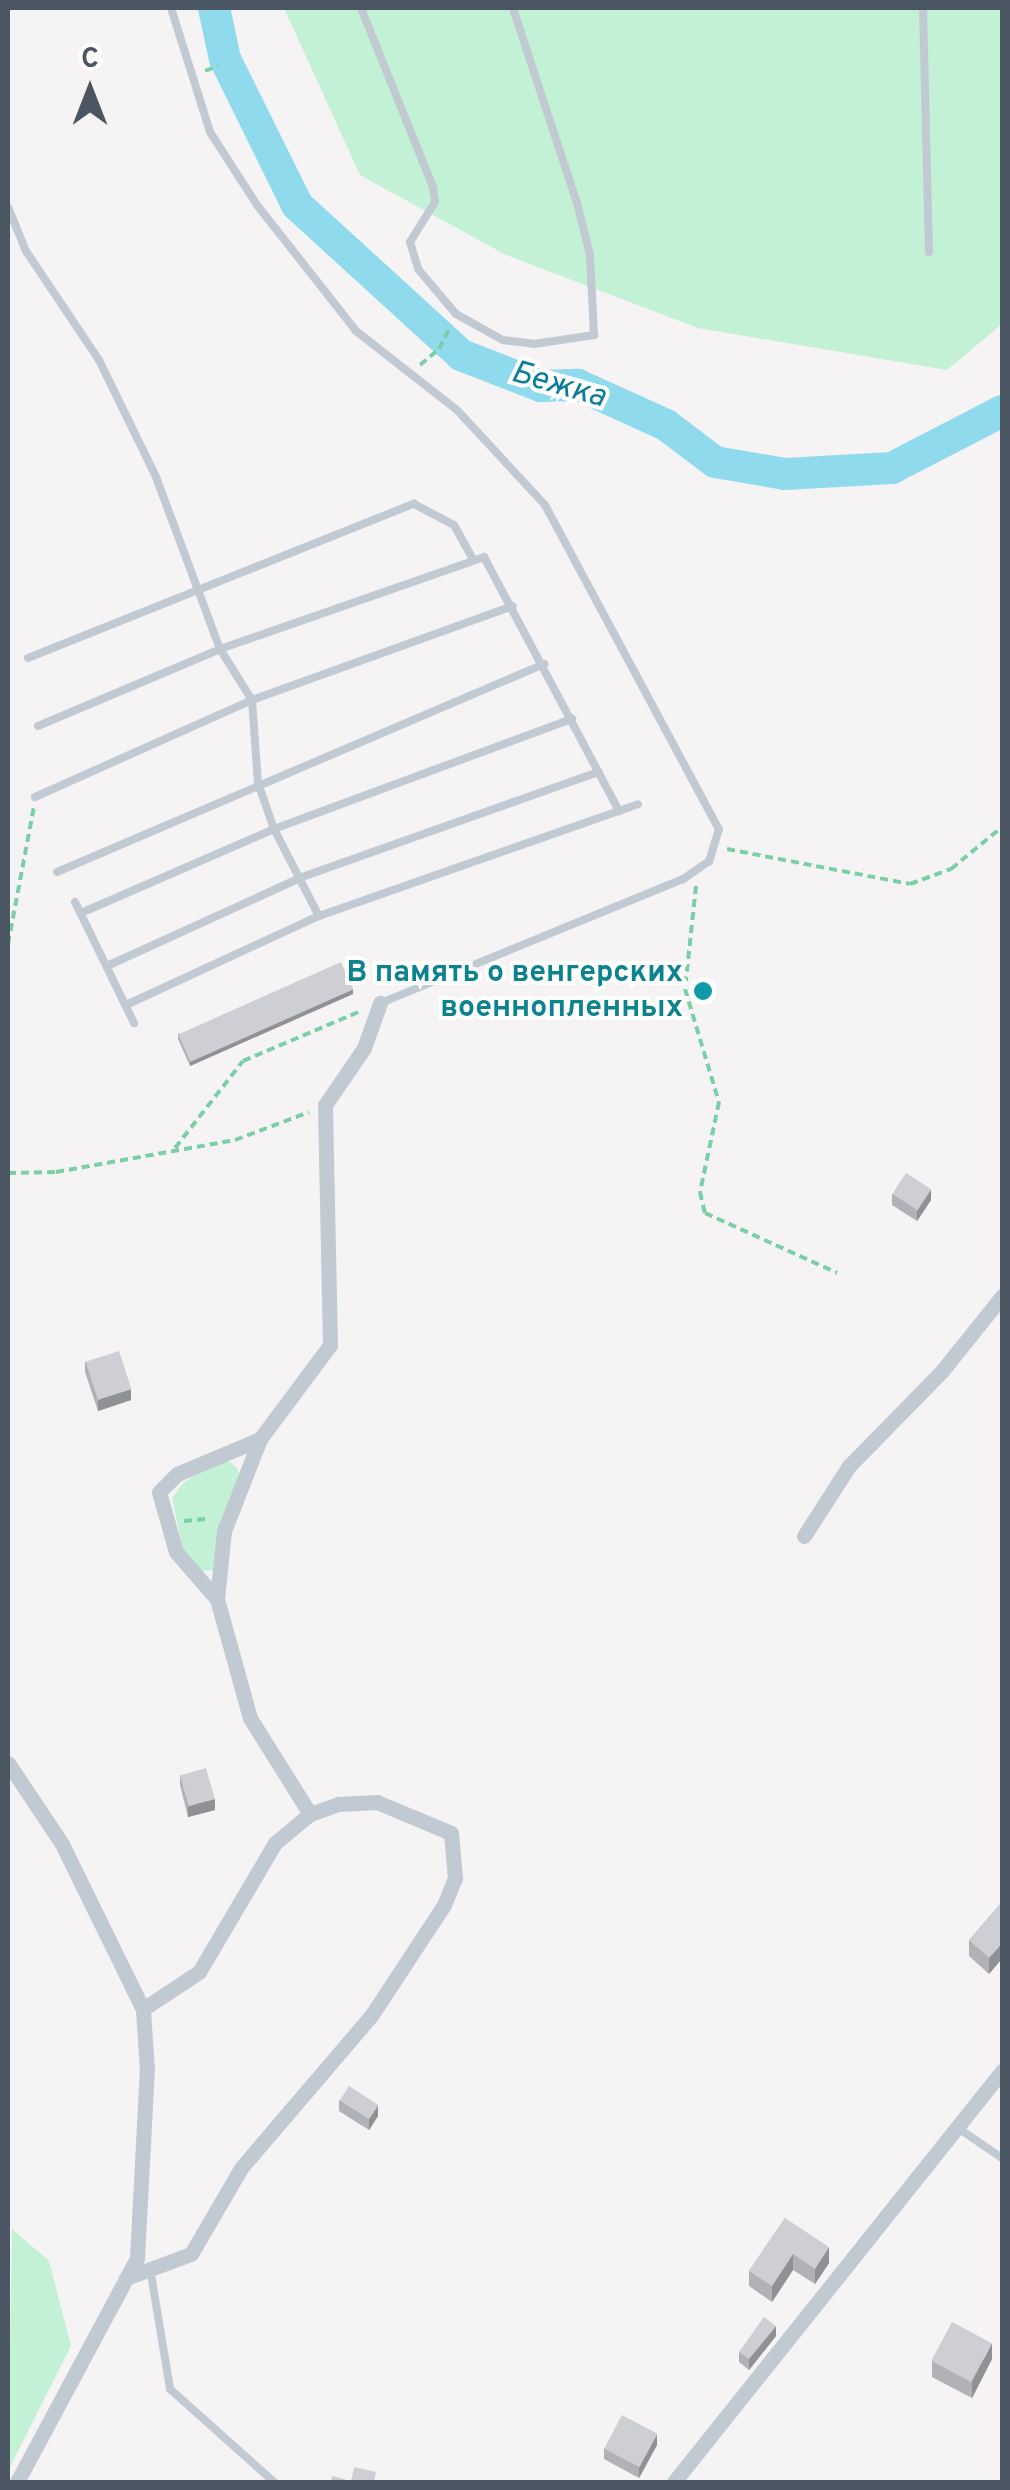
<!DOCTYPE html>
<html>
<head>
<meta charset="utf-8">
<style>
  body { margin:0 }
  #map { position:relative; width:1010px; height:2490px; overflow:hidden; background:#f5f3f3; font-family:Overpass,sans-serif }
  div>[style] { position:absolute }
  .green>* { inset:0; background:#c3f1d5 }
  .river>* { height:32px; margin:-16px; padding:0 16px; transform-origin:16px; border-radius:16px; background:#90daee }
  .path>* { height:4px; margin-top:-2px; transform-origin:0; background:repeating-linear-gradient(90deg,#7ad0a6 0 8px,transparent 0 13px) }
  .lane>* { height:8px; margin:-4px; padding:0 4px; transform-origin:4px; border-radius:4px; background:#c1cad2 }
  .street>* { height:15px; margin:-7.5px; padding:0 7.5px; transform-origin:7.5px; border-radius:7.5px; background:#c1cad2 }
  .wall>* { inset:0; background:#b0b2b7 }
  .shaded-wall>* { inset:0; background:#909195 }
  .building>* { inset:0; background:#cdcfd5; transform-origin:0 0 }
  .dots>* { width:28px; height:28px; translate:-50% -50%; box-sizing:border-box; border:5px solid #fff; border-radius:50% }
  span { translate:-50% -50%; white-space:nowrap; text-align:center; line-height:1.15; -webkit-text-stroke:8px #fff; paint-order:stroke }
  .culture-label { font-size:30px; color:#0d838f; font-weight:700 }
  .right { translate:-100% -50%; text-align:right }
  .water-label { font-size:32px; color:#0c7c9b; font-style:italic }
  .frame { position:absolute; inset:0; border:10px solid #4a5661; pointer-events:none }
  .north { position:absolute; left:40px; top:40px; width:100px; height:100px; -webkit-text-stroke:8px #fff; paint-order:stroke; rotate:0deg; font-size:28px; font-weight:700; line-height:40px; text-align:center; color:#4a5661 }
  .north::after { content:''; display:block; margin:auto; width:35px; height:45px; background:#4a5661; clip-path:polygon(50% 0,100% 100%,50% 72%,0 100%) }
</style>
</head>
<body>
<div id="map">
  <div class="green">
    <div style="clip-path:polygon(284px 8px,1002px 8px,1002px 324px,947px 370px,698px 328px,506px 255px,360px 175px)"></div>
    <div style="clip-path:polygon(224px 1457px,238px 1469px,240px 1484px,216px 1570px,198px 1571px,184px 1554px,172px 1498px,183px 1483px)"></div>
    <div style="clip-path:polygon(12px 2229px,49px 2261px,71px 2346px,8px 2471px)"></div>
  </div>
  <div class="river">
    <div style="left:214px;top:8px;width:52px;rotate:77.8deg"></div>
    <div style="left:225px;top:59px;width:163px;rotate:63.7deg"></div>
    <div style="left:297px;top:205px;width:222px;rotate:42.4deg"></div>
    <div style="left:461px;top:355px;width:86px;rotate:21.2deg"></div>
    <div style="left:541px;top:386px;width:37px;rotate:-2deg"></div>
    <div style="left:578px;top:385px;width:97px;rotate:24.4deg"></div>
    <div style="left:666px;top:425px;width:61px;rotate:37.1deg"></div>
    <div style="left:715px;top:462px;width:71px;rotate:9.7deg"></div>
    <div style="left:785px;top:474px;width:107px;rotate:-3.2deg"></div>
    <div style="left:892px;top:468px;width:124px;rotate:-27.4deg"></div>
  </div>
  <div class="path">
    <div style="left:205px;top:71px;width:14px;rotate:-21deg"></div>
    <div style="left:420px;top:365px;width:25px;rotate:-40deg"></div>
    <div style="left:439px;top:349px;width:25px;rotate:-64deg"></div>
    <div style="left:727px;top:849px;width:186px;rotate:10.8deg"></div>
    <div style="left:910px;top:884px;width:44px;rotate:-20.1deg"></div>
    <div style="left:951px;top:869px;width:66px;rotate:-39.5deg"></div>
    <div style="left:696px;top:886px;width:104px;rotate:96.1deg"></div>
    <div style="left:685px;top:989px;width:118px;rotate:73.3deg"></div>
    <div style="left:719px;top:1102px;width:92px;rotate:101.9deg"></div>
    <div style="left:700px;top:1192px;width:22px;rotate:77deg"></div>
    <div style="left:705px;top:1213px;width:145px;rotate:24.4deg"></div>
    <div style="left:8px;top:944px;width:140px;rotate:-79.3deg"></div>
    <div style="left:175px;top:1148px;width:110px;rotate:-52deg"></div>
    <div style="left:243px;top:1061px;width:128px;rotate:-23deg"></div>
    <div style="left:8px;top:1173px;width:48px;rotate:-1.2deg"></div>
    <div style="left:56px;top:1172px;width:182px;rotate:-10.1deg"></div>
    <div style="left:235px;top:1140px;width:79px;rotate:-20.7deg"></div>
    <div style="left:184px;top:1521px;width:25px;rotate:-5deg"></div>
  </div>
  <div class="lane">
    <div style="left:171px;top:8px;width:130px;rotate:72.5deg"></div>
    <div style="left:210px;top:132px;width:87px;rotate:57.2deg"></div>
    <div style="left:257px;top:205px;width:160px;rotate:51.8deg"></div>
    <div style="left:356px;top:331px;width:128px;rotate:38deg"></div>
    <div style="left:457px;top:410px;width:129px;rotate:47.2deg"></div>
    <div style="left:545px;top:505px;width:368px;rotate:61.8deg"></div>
    <div style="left:719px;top:829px;width:34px;rotate:107deg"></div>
    <div style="left:709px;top:861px;width:32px;rotate:145deg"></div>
    <div style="left:683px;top:879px;width:327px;rotate:157.7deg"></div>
    <div style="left:361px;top:8px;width:193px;rotate:68.1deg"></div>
    <div style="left:433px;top:187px;width:15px;rotate:82deg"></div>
    <div style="left:435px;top:202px;width:47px;rotate:122deg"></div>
    <div style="left:410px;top:242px;width:28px;rotate:73deg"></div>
    <div style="left:418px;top:269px;width:59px;rotate:49.8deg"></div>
    <div style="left:456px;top:314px;width:54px;rotate:29deg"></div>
    <div style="left:503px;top:340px;width:31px;rotate:7deg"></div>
    <div style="left:534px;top:344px;width:61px;rotate:-8.5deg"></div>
    <div style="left:594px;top:335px;width:80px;rotate:-92.9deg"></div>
    <div style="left:590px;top:255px;width:54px;rotate:-104deg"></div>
    <div style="left:577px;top:203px;width:205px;rotate:-108.2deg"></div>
    <div style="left:923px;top:8px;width:244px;rotate:88.6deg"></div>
    <div style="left:8px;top:207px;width:48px;rotate:67.8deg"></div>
    <div style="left:26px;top:251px;width:131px;rotate:56.2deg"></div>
    <div style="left:99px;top:360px;width:130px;rotate:64deg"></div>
    <div style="left:156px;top:477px;width:184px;rotate:69.6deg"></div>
    <div style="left:220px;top:649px;width:60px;rotate:57.9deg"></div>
    <div style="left:252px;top:700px;width:83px;rotate:85.9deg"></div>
    <div style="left:258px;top:783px;width:49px;rotate:70.8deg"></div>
    <div style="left:274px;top:829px;width:98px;rotate:62.7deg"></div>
    <div style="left:28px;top:658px;width:416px;rotate:-21.8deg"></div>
    <div style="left:414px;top:504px;width:45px;rotate:27.7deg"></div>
    <div style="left:454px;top:525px;width:38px;rotate:61deg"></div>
    <div style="left:38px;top:726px;width:198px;rotate:-22.9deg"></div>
    <div style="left:220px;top:649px;width:280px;rotate:-19.2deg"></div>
    <div style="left:484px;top:557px;width:288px;rotate:62deg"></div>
    <div style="left:35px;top:797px;width:238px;rotate:-24.1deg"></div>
    <div style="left:252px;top:700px;width:277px;rotate:-19.8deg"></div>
    <div style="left:57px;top:872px;width:530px;rotate:-23.13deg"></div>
    <div style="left:75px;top:902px;width:135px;rotate:64deg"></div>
    <div style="left:81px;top:913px;width:210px;rotate:-23.5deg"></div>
    <div style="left:274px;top:829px;width:318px;rotate:-20.3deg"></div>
    <div style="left:107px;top:966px;width:214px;rotate:-24.5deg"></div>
    <div style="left:302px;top:877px;width:315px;rotate:-19.5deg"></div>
    <div style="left:126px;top:1005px;width:213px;rotate:-24.8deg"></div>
    <div style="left:319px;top:916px;width:338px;rotate:-19.3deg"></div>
    <div style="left:958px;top:2128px;width:53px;rotate:34.3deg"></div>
    <div style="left:151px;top:2274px;width:117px;rotate:80.6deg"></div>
    <div style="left:170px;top:2389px;width:140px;rotate:41.8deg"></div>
  </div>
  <div class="street">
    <div style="left:804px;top:1536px;width:83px;rotate:-57.3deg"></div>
    <div style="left:849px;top:1466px;width:133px;rotate:-45.6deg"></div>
    <div style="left:942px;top:1371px;width:96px;rotate:-51.3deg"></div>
    <div style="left:217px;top:1599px;width:68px;rotate:-84.1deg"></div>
    <div style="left:224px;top:1531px;width:99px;rotate:-68.6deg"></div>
    <div style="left:8px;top:1763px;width:97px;rotate:56.3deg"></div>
    <div style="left:62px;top:1844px;width:184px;rotate:63.9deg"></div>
    <div style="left:126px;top:2278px;width:69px;rotate:-20.3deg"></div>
    <div style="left:191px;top:2254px;width:99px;rotate:-59.8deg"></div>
    <div style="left:241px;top:2168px;width:200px;rotate:-49.5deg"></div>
    <div style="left:371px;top:2016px;width:133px;rotate:-56.7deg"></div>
    <div style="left:444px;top:1905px;width:29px;rotate:-68deg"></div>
    <div style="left:455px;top:1878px;width:45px;rotate:-95.1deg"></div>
    <div style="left:451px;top:1833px;width:80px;rotate:-157.3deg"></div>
    <div style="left:377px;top:1802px;width:39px;rotate:177deg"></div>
    <div style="left:338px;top:1804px;width:30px;rotate:160deg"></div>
    <div style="left:17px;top:2482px;width:254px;rotate:-61.8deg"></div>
    <div style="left:137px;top:2258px;width:188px;rotate:-87deg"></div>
    <div style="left:147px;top:2070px;width:61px;rotate:-93.8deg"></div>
    <div style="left:143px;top:2009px;width:67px;rotate:-33.5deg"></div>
    <div style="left:199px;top:1972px;width:150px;rotate:-59.5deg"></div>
    <div style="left:275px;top:1843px;width:45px;rotate:-39.6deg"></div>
    <div style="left:310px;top:1814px;width:113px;rotate:-122deg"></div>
    <div style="left:250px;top:1718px;width:123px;rotate:-105.5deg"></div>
    <div style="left:217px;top:1599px;width:62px;rotate:-131.1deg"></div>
    <div style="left:176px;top:1552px;width:62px;rotate:-105.8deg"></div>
    <div style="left:159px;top:1492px;width:25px;rotate:-45deg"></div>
    <div style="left:177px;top:1474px;width:90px;rotate:-22.9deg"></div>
    <div style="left:260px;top:1439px;width:117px;rotate:-53.3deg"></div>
    <div style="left:330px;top:1345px;width:240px;rotate:-91.2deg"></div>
    <div style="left:325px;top:1105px;width:69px;rotate:-55.6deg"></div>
    <div style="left:364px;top:1048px;width:48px;rotate:-70.4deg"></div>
    <div style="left:674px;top:2482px;width:526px;rotate:-51.41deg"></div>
  </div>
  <div class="wall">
    <div style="clip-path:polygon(353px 994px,190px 1066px,178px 1039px,178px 1034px)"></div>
    <div style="clip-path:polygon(892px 1194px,931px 1200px,917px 1221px,892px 1205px)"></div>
    <div style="clip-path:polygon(85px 1361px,131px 1400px,98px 1411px,85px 1372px)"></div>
    <div style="clip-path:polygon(180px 1775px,215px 1810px,188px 1817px,180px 1785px)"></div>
    <div style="clip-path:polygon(1002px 1902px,989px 1974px,969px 1956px,969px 1940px)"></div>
    <div style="clip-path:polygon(339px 2100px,378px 2116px,369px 2130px,339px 2111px)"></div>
    <div style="clip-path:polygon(785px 2218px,829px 2263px,815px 2284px,793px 2270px,772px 2302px,749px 2286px,749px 2271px)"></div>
    <div style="clip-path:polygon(776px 2336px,749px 2370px,739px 2362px,739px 2352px)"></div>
    <div style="clip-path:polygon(992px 2359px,972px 2398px,932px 2377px,932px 2361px)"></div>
    <div style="clip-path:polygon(657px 2445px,639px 2478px,604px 2459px,604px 2448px)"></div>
  </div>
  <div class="shaded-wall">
    <div style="clip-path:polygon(353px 989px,353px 994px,190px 1066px,190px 1060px)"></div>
    <div style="clip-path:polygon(931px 1189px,931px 1200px,917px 1221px,917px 1211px)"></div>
    <div style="clip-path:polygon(131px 1389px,131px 1400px,98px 1411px,98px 1400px)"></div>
    <div style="clip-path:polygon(215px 1799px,215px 1810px,188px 1817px,188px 1806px)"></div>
    <div style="clip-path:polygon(1002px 1943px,1002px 1959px,989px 1974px,989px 1958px)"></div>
    <div style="clip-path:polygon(378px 2105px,378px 2116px,369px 2130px,369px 2119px)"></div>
    <div style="clip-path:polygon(829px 2247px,829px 2263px,815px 2284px,815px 2269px)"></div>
    <div style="clip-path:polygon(793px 2254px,793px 2270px,772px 2302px,772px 2286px)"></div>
    <div style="clip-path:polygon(776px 2326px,776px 2336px,749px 2370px,749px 2359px)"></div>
    <div style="clip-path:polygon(992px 2343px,992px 2359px,972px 2398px,972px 2382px)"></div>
    <div style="clip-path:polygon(657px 2434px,657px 2445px,639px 2478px,639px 2467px)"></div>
  </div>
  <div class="building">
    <div style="left:341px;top:962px;width:30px;height:178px;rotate:66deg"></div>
    <div style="left:906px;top:1173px;width:30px;height:25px;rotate:33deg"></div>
    <div style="left:119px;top:1351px;width:40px;height:35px;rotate:72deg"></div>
    <div style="left:206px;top:1768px;width:32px;height:27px;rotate:74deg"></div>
    <div style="clip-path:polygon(1002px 1902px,1002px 1943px,989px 1958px,969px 1940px)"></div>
    <div style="left:349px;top:2086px;width:35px;height:17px;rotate:33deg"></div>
    <div style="clip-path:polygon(785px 2218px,829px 2247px,815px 2269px,793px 2254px,772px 2286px,749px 2271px)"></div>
    <div style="clip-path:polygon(764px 2317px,776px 2326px,749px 2359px,739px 2352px)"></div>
    <div style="left:952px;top:2322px;width:45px;height:44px;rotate:28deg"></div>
    <div style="left:622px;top:2415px;width:40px;height:38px;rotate:28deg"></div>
    <div style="clip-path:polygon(354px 2467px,376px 2472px,374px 2482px,331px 2482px,332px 2476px,351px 2481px)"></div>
  </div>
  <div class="dots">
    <div style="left:703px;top:991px;background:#0f9aa8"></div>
  </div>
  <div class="culture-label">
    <span class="right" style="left:683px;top:991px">В память о венгерских<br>военнопленных</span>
  </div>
  <div class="water-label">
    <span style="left:558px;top:386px;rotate:16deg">Бежка</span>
  </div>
  <div class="frame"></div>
  <div class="north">С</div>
</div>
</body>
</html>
